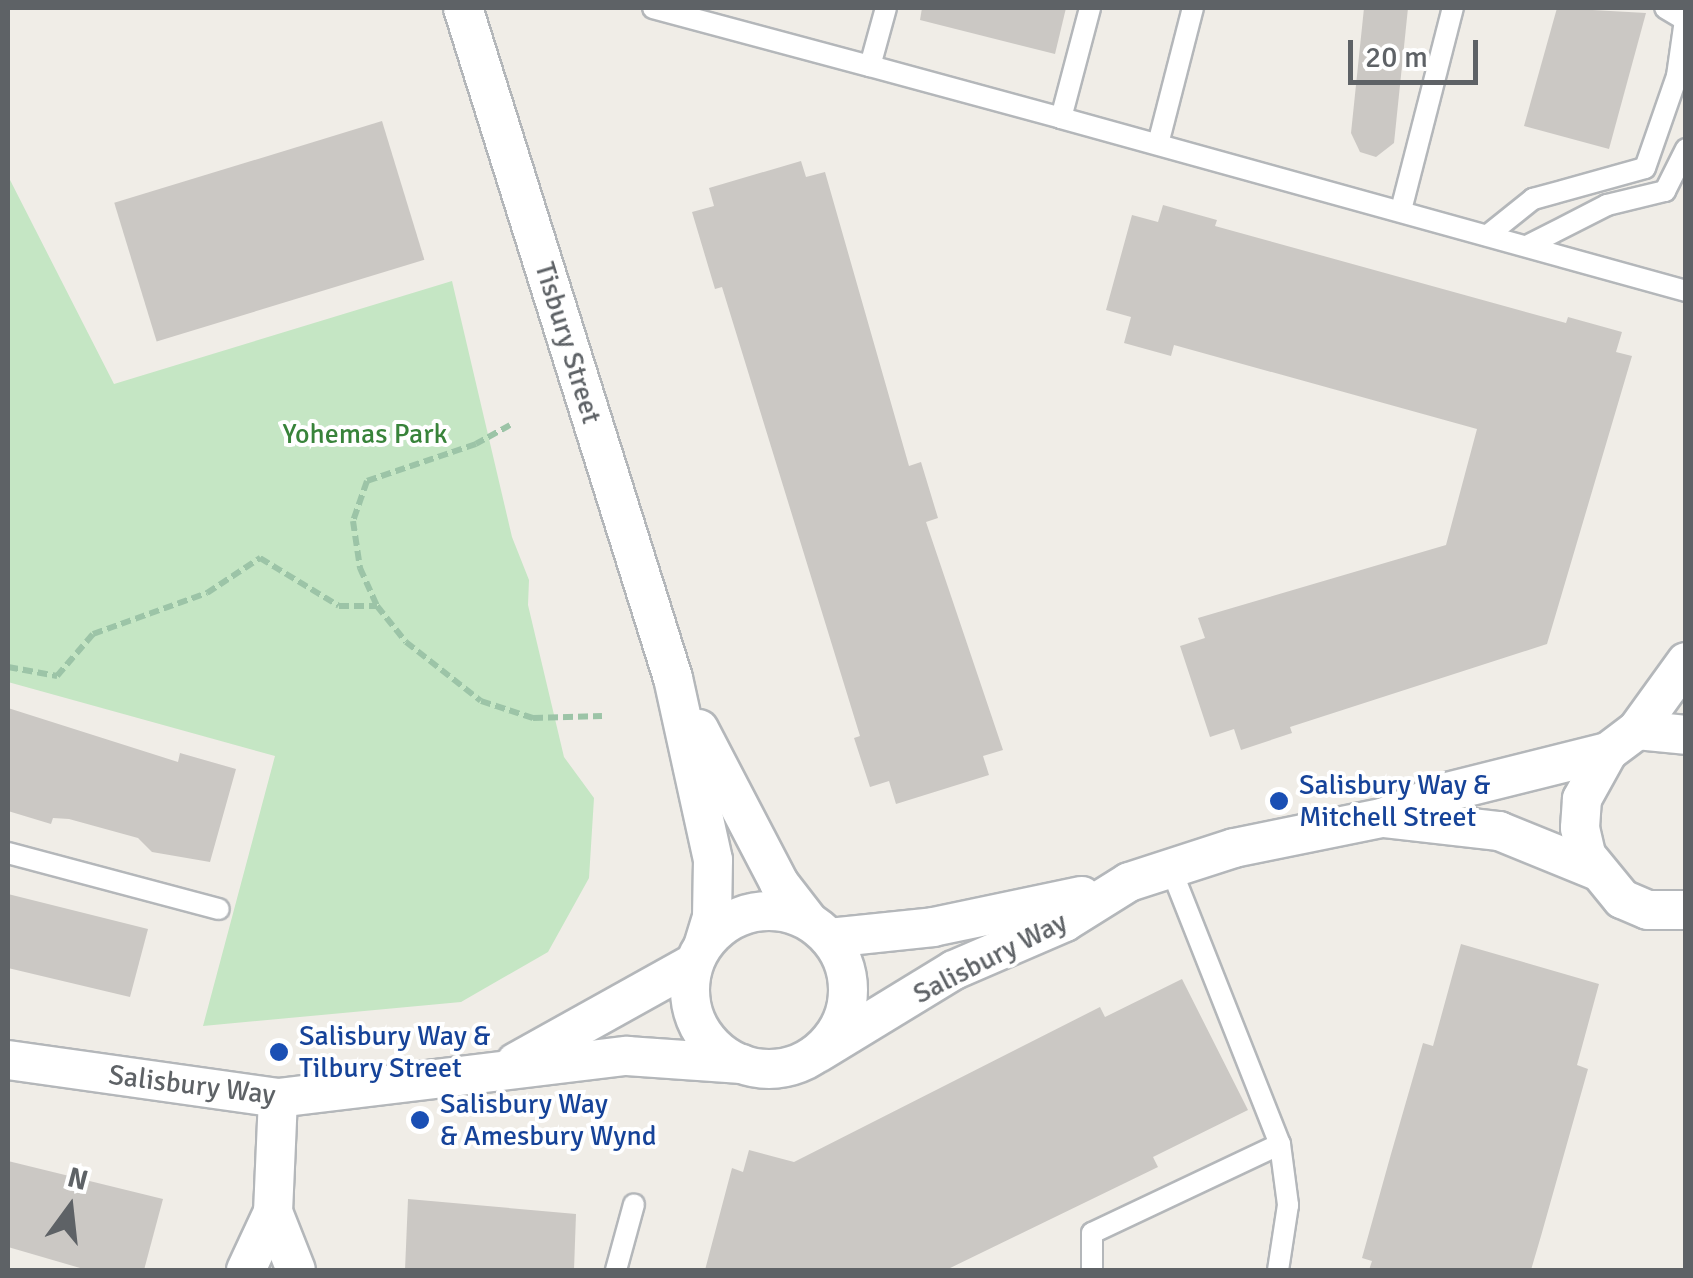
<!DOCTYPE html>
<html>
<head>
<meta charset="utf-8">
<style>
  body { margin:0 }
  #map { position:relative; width:1693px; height:1278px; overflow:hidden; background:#f0ede7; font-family:Signika,sans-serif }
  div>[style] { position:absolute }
  .green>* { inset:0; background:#c5e6c4 }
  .building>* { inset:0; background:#cbc8c4; transform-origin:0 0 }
  .path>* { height:6px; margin-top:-3px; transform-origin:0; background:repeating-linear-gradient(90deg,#9cc4a7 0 10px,transparent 0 15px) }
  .roads { filter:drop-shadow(2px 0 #b4b7ba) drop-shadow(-2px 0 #b4b7ba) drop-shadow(0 2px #b4b7ba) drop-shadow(0 -2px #b4b7ba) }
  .lane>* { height:20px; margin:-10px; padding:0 10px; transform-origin:10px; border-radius:10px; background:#fff }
  .street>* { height:38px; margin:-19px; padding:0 19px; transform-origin:19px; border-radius:19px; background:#fff }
  .street>.ring { margin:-19px; padding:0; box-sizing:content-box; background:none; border:38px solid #fff; border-radius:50% }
  .dots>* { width:28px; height:28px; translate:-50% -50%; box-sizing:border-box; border:5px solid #fff; border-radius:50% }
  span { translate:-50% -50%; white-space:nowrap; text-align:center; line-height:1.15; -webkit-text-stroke:8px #fff; paint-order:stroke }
  .street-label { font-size:28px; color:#5e6266 }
  .park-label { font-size:28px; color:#38833a }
  .transit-label { font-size:28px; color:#164399 }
  .left { translate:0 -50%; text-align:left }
  .frame { position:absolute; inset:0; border:10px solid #5e6266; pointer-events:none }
  .north { position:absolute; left:20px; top:1158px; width:100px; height:100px; -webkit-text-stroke:8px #fff; paint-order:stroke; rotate:15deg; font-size:28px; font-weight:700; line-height:40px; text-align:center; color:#5e6266 }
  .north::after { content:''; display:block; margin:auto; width:35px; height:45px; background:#5e6266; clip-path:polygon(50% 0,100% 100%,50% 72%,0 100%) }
  .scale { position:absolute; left:1348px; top:40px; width:130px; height:45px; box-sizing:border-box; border:5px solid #5e6266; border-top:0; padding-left:12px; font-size:30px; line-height:35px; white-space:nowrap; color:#5e6266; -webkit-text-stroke:8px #fff; paint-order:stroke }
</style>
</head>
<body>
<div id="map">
  <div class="green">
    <div style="clip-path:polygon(8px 176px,114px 384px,452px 281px,512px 537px,529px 580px,528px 605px,564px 757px,594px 798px,589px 878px,548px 952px,461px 1002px,203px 1026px,275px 756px,8px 682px)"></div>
  </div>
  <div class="building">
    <div style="clip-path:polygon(922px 8px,1066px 8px,1055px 54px,920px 20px)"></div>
    <div style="clip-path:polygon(1364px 8px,1408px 8px,1394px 143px,1376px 157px,1360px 152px,1351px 133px)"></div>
    <div style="clip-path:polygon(1557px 8px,1646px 13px,1609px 149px,1524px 126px)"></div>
    <div style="left:382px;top:121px;width:145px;height:280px;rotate:73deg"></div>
    <div style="clip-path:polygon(801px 161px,806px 177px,825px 172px,909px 466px,921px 462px,938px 518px,926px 522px,1003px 750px,983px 756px,989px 775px,896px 804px,889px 781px,870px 787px,854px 738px,860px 736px,722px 287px,715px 289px,692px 212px,714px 206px,709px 188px)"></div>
    <div style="clip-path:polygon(1163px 205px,1217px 220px,1215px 226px,1566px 323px,1568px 317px,1622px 332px,1616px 352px,1632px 356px,1547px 644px,1290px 727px,1292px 733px,1241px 750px,1234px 729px,1210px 737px,1180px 646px,1205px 638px,1198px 618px,1446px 545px,1477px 429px,1174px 345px,1171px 356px,1124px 343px,1131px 317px,1106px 310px,1132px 215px,1158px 222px)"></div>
    <div style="clip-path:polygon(8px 708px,178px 762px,180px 753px,236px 769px,210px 862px,152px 852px,138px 838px,69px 819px,53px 818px,51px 824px,8px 811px)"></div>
    <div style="clip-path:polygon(8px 894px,148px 929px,130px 997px,8px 968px)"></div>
    <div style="clip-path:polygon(1461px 944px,1599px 984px,1577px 1065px,1588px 1069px,1541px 1236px,1531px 1270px,1369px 1270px,1372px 1261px,1362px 1258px,1391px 1154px,1423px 1043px,1433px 1046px)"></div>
    <div style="clip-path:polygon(1182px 979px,1248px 1110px,1153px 1157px,1158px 1167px,946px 1270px,705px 1270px,732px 1168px,743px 1172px,749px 1150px,794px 1162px,1100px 1007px,1105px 1017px)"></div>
    <div style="clip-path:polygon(8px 1161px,163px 1199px,144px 1270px,87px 1270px,8px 1247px)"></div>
    <div style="clip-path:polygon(408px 1199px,576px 1214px,574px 1270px,405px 1270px)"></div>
  </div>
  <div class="path">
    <div style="left:510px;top:425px;width:39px;rotate:151deg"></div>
    <div style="left:476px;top:444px;width:115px;rotate:161.3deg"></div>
    <div style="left:367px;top:481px;width:42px;rotate:109.3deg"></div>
    <div style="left:353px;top:521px;width:48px;rotate:81.5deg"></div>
    <div style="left:360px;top:568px;width:42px;rotate:65.9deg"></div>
    <div style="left:377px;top:606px;width:46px;rotate:51.1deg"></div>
    <div style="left:406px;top:642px;width:95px;rotate:38.2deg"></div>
    <div style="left:481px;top:701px;width:55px;rotate:18.1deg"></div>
    <div style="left:533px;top:718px;width:69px;rotate:-1.7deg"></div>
    <div style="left:8px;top:667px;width:50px;rotate:10.4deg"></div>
    <div style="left:57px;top:676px;width:55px;rotate:-49.4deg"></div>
    <div style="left:93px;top:634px;width:121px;rotate:-19.8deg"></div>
    <div style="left:207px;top:593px;width:64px;rotate:-33.4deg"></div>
    <div style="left:260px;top:558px;width:92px;rotate:31.3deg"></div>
    <div style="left:339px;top:606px;width:38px"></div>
  </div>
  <div class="roads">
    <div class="lane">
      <div style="left:653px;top:8px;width:225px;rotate:15deg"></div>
      <div style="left:870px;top:66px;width:60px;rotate:-74.6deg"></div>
      <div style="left:870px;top:66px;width:198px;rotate:15.2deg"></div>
      <div style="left:1061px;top:118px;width:114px;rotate:-75.2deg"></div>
      <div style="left:1061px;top:118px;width:649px;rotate:15.47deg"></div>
      <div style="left:1158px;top:144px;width:140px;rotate:-75.6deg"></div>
      <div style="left:1401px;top:210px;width:209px;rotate:-75.6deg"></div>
      <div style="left:1488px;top:235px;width:58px;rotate:-38.7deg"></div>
      <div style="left:1533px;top:199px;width:116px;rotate:-15.5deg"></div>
      <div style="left:1645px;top:168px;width:97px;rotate:-70.8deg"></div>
      <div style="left:1677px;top:76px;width:57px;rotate:-81.9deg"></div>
      <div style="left:1685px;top:20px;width:23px;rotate:-149deg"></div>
      <div style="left:1527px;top:246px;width:90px;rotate:-27.1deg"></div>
      <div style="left:1607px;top:205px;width:60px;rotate:-13.6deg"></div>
      <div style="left:1665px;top:191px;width:47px;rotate:-63.4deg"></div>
      <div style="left:8px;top:853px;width:218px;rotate:14.9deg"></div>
      <div style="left:1171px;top:869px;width:296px;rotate:68.4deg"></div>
      <div style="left:1280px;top:1144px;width:62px;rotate:82.5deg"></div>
      <div style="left:1288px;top:1205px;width:66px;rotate:98.7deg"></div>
      <div style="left:616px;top:1270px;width:68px;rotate:-74.7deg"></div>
      <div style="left:1092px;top:1270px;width:37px;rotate:-90deg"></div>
      <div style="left:1092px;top:1233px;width:208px;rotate:-25.3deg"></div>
    </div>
    <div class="street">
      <div style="left:463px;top:8px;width:702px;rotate:72.6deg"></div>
      <div style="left:673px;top:678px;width:186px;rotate:77.6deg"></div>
      <div style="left:713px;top:860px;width:57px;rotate:91deg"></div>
      <div style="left:712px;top:917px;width:28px;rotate:107deg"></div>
      <div style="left:1686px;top:662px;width:84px;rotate:125.8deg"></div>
      <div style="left:1637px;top:730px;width:36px;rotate:143deg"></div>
      <div style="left:1608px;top:752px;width:54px;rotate:119deg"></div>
      <div style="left:1582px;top:799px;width:29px;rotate:94deg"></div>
      <div style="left:1580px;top:828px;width:28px;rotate:77deg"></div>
      <div style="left:1586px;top:855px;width:57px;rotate:50.7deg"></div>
      <div style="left:1622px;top:899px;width:28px;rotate:23deg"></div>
      <div style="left:1648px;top:910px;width:38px"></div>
      <div style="left:699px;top:729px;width:174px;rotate:62.5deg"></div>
      <div style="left:779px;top:883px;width:46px;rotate:52.1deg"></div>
      <div style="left:1637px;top:730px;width:49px;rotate:5.8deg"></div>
      <div style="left:1385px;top:818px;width:115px;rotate:6.5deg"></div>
      <div style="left:1499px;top:831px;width:104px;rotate:22.1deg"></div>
      <div class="ring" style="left:690px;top:911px;width:120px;height:120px"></div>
      <div style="left:829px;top:938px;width:105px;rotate:-6deg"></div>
      <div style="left:933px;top:927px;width:152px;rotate:-11.8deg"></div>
      <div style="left:818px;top:1053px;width:159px;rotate:-31.4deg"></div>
      <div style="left:954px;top:970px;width:121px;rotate:-23.4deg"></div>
      <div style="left:1065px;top:922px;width:75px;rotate:-32deg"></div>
      <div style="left:1129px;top:882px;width:110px;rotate:-17.9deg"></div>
      <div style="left:1234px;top:848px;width:151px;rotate:-11.5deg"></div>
      <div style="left:1382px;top:818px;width:66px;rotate:-22.3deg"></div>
      <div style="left:1443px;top:793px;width:170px;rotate:-14deg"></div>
      <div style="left:8px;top:1060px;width:273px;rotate:8deg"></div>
      <div style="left:278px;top:1098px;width:352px;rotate:-6.9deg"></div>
      <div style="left:627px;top:1056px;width:115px;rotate:4deg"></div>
      <div style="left:516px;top:1062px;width:201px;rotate:-29.1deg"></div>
      <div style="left:278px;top:1098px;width:114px;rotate:92.5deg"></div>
      <div style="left:273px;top:1212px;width:62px;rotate:68.4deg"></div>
      <div style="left:246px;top:1270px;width:64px;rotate:-65deg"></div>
    </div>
  </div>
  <div class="dots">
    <div style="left:1279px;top:801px;background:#1a4fb4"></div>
    <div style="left:279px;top:1052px;background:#1a4fb4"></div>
    <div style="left:420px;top:1120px;background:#1a4fb4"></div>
  </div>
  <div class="street-label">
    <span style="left:568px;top:343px;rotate:73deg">Tisbury Street</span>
    <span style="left:990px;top:958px;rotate:-27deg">Salisbury Way</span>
    <span style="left:192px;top:1085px;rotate:7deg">Salisbury Way</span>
  </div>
  <div class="park-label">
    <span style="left:365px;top:434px">Yohemas Park</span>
  </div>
  <div class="transit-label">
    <span class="left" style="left:1299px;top:801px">Salisbury Way &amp;<br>Mitchell Street</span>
    <span class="left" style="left:299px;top:1052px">Salisbury Way &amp;<br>Tilbury Street</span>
    <span class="left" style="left:440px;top:1120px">Salisbury Way<br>&amp; Amesbury Wynd</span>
  </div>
  <div class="frame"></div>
  <div class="north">N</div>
  <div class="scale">20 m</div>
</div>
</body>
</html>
